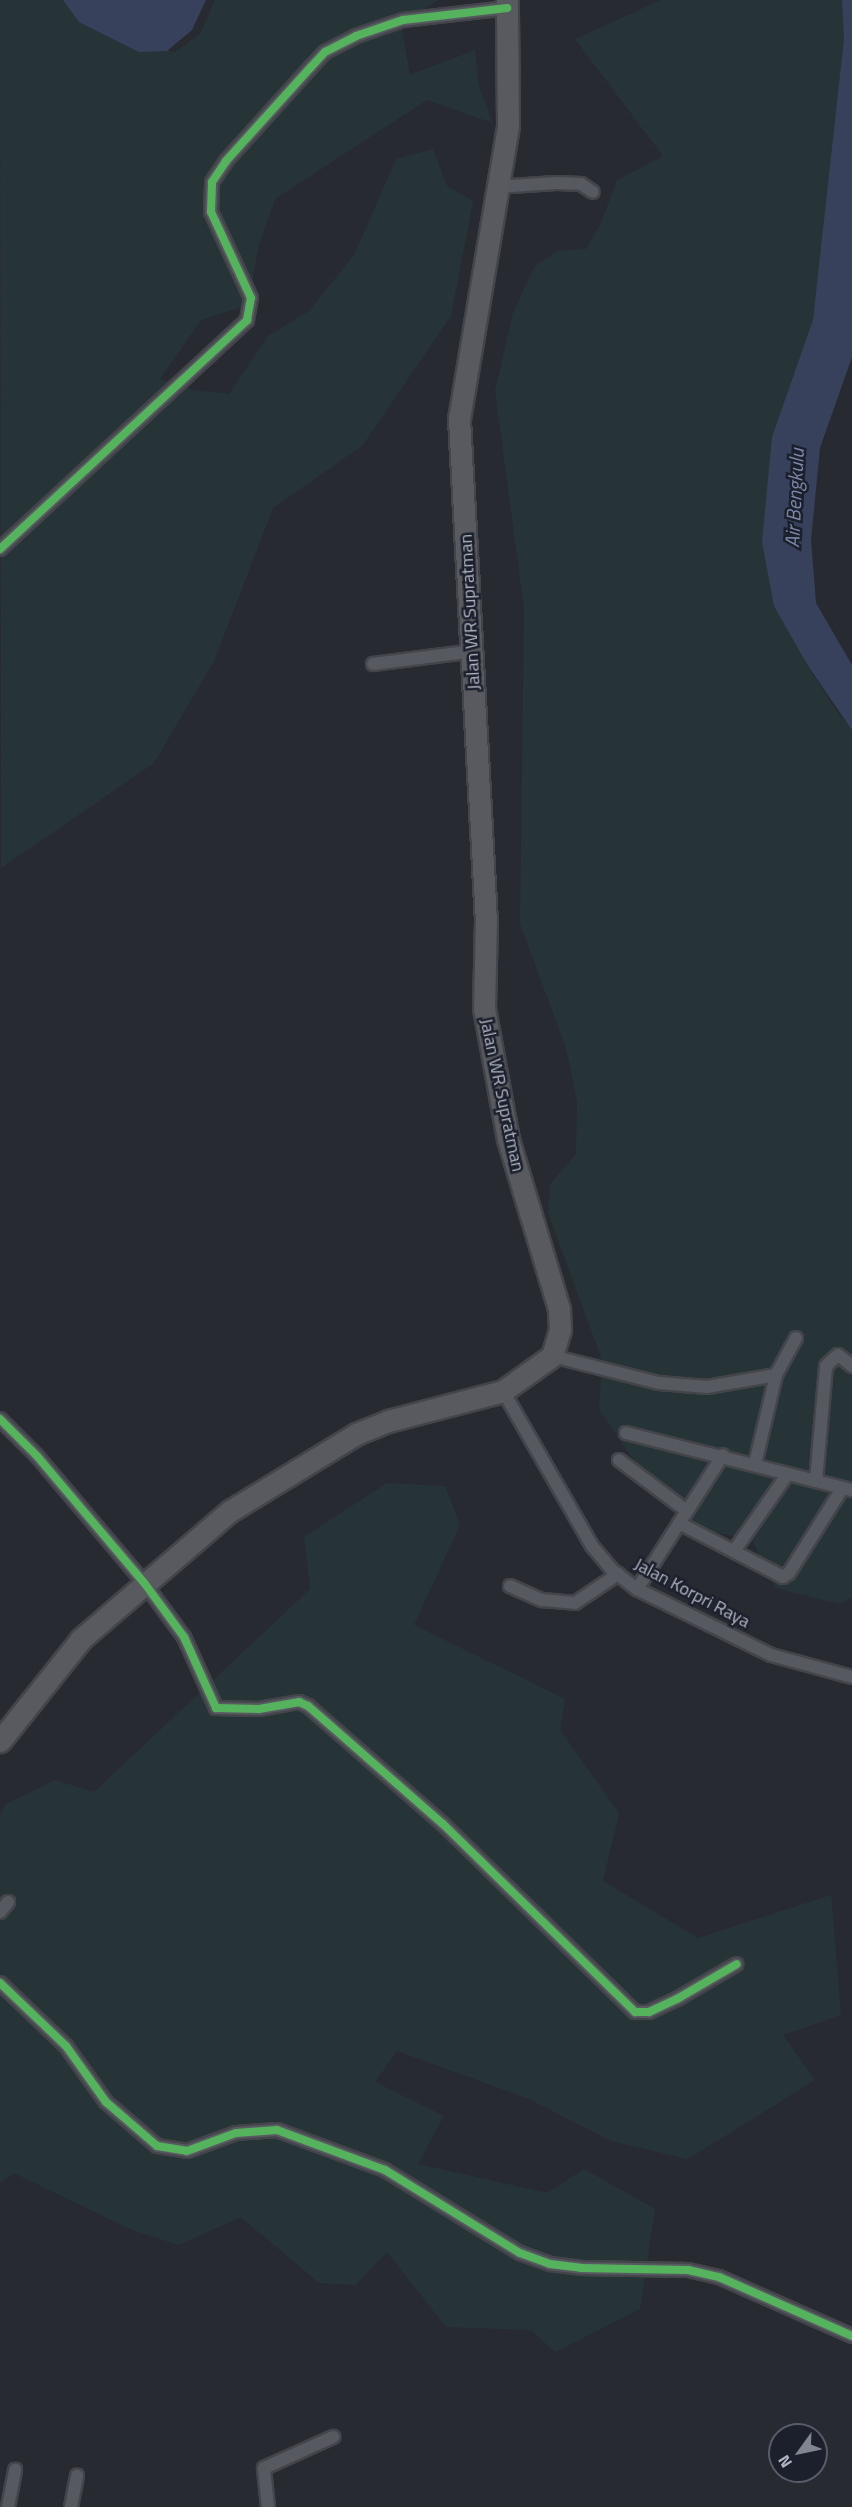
<!DOCTYPE html>
<html>
<head>
<meta charset="utf-8">
<style>
  body { margin:0 }
  #map { position:relative; width:852px; height:2507px; overflow:hidden; background:#282a32; font-family:"Titillium Web",sans-serif }
  div>[style] { position:absolute }
  .green>* { inset:0; background:#263438 }
  .water>* { inset:0; background:#37415b }
  .roads { filter:drop-shadow(2px 0 #44454b) drop-shadow(-2px 0 #44454b) drop-shadow(0 2px #44454b) drop-shadow(0 -2px #44454b) }
  .minor>* { height:12px; margin:-6px; padding:0 6px; transform-origin:6px; border-radius:6px; background:#575961 }
  .trunk>* { height:21px; margin:-10.5px; padding:0 10.5px; transform-origin:10.5px; border-radius:10.5px; background:#585a5f }
  .cycleway>* { height:8px; margin:-4px; padding:0 4px; transform-origin:4px; border-radius:4px; background:#56b35d }
  span { translate:-50% -50%; white-space:nowrap; text-align:center; line-height:1.15; -webkit-text-stroke:5px #1c202c; paint-order:stroke }
  .street-label { font-size:18px; color:#b1b5c4 }
  .water-label { font-size:20px; color:#7c87aa; font-style:italic }
  .north { position:absolute; left:768px; top:2423px; width:60px; height:60px; box-sizing:border-box; background:#1c202c; border:2px solid #585c69; border-radius:50%; rotate:237deg; font-size:16px; font-weight:700; line-height:24px; text-align:center; color:#b1b5c4 }
  .north::after { content:''; display:block; margin:auto; width:21px; height:27px; background:#818491; clip-path:polygon(50% 0,100% 100%,50% 72%,0 100%) }
</style>
</head>
<body>
<div id="map">
  <div class="green">
    <div style="clip-path:polygon(0 0,72px 0,137px 41px,175px 52px,200px 34px,215px 0,438px 0,401px 24px,410px 75px,475px 50px,479px 86px,493px 123px,427px 100px,275px 199px,259px 245px,248px 305px,201px 320px,160px 379px,193px 390px,229px 394px,268px 336px,309px 311px,354px 255px,396px 159px,433px 149px,447px 186px,473px 201px,451px 316px,362px 446px,273px 508px,214px 661px,154px 763px,1px 868px)"></div>
    <div style="clip-path:polygon(661px 0,852px 0,792px 627px,807px 666px,840px 716px,852px 726px,852px 1597px,839px 1604px,775px 1588px,752px 1540px,690px 1527px,631px 1456px,599px 1409px,602px 1360px,548px 1213px,550px 1184px,576px 1154px,577px 1102px,566px 1048px,520px 924px,524px 609px,495px 391px,513px 313px,534px 267px,557px 251px,586px 249px,601px 223px,617px 180px,663px 156px,575px 39px)"></div>
    <div style="clip-path:polygon(387px 1483px,445px 1486px,460px 1525px,414px 1625px,565px 1699px,560px 1730px,619px 1813px,603px 1881px,698px 1938px,831px 1895px,841px 2015px,783px 2035px,815px 2080px,688px 2159px,611px 2141px,529px 2099px,397px 2051px,375px 2082px,444px 2116px,418px 2164px,547px 2193px,584px 2169px,655px 2209px,640px 2309px,555px 2352px,531px 2330px,446px 2327px,387px 2252px,355px 2285px,319px 2283px,241px 2217px,179px 2245px,132px 2230px,14px 2173px,0 2183px,0 1815px,6px 1804px,55px 1780px,94px 1792px,310px 1589px,304px 1537px)"></div>
  </div>
  <div class="water">
    <div style="clip-path:polygon(63px 0,206px 0,192px 30px,167px 51px,139px 52px,79px 22px)"></div>
    <div style="clip-path:polygon(842px 0,852px 0,852px 357px,820px 448px,811px 540px,816px 603px,852px 665px,852px 730px,808px 666px,774px 606px,762px 542px,772px 437px,813px 320px,844px 39px)"></div>
  </div>
  <div class="roads">
    <div class="minor">
      <div style="left:496px;top:187px;width:60px;rotate:-3.8deg"></div>
      <div style="left:556px;top:183px;width:25px;rotate:2deg"></div>
      <div style="left:581px;top:184px;width:14px;rotate:34deg"></div>
      <div style="left:0;top:549px;width:337px;rotate:-42.8deg"></div>
      <div style="left:247px;top:320px;width:22px;rotate:-80deg"></div>
      <div style="left:251px;top:298px;width:95px;rotate:-114.9deg"></div>
      <div style="left:211px;top:212px;width:30px;rotate:-88deg"></div>
      <div style="left:212px;top:182px;width:25px;rotate:-56deg"></div>
      <div style="left:226px;top:161px;width:127px;rotate:-47.9deg"></div>
      <div style="left:311px;top:67px;width:21px;rotate:-47deg"></div>
      <div style="left:325px;top:52px;width:35px;rotate:-27deg"></div>
      <div style="left:356px;top:36px;width:50px;rotate:-18.8deg"></div>
      <div style="left:403px;top:20px;width:105px;rotate:-6.6deg"></div>
      <div style="left:373px;top:664px;width:102px;rotate:-7.3deg"></div>
      <div style="left:552px;top:1356px;width:110px;rotate:14.2deg"></div>
      <div style="left:659px;top:1383px;width:48px;rotate:4.8deg"></div>
      <div style="left:707px;top:1387px;width:70px;rotate:-9.9deg"></div>
      <div style="left:503px;top:1391px;width:179px;rotate:60.1deg"></div>
      <div style="left:592px;top:1546px;width:30px;rotate:50deg"></div>
      <div style="left:611px;top:1569px;width:33px;rotate:38deg"></div>
      <div style="left:637px;top:1589px;width:149px;rotate:26.2deg"></div>
      <div style="left:771px;top:1655px;width:84px;rotate:15.2deg"></div>
      <div style="left:0;top:1419px;width:52px;rotate:45deg"></div>
      <div style="left:37px;top:1456px;width:167px;rotate:49.8deg"></div>
      <div style="left:145px;top:1584px;width:66px;rotate:53.7deg"></div>
      <div style="left:184px;top:1637px;width:78px;rotate:65.7deg"></div>
      <div style="left:216px;top:1708px;width:43px;rotate:1.3deg"></div>
      <div style="left:259px;top:1709px;width:41px;rotate:-9.9deg"></div>
      <div style="left:299px;top:1702px;width:10px;rotate:24deg"></div>
      <div style="left:308px;top:1706px;width:179px;rotate:41.2deg"></div>
      <div style="left:443px;top:1824px;width:269px;rotate:44.4deg"></div>
      <div style="left:635px;top:2012px;width:14px"></div>
      <div style="left:649px;top:2012px;width:31px;rotate:-25deg"></div>
      <div style="left:677px;top:1999px;width:69px;rotate:-30.3deg"></div>
      <div style="left:626px;top:1433px;width:233px;rotate:14.2deg"></div>
      <div style="left:619px;top:1460px;width:85px;rotate:36.9deg"></div>
      <div style="left:755px;top:1464px;width:91px;rotate:-76.7deg"></div>
      <div style="left:776px;top:1375px;width:42px;rotate:-61.6deg"></div>
      <div style="left:816px;top:1481px;width:115px;rotate:-85deg"></div>
      <div style="left:826px;top:1366px;width:16px;rotate:-43deg"></div>
      <div style="left:838px;top:1355px;width:18px;rotate:38deg"></div>
      <div style="left:679px;top:1523px;width:117px;rotate:27.4deg"></div>
      <div style="left:783px;top:1577px;width:7px;rotate:-34deg"></div>
      <div style="left:789px;top:1573px;width:99px;rotate:-57.8deg"></div>
      <div style="left:734px;top:1551px;width:93px;rotate:-55.1deg"></div>
      <div style="left:510px;top:1586px;width:35px;rotate:24deg"></div>
      <div style="left:542px;top:1600px;width:33px;rotate:5deg"></div>
      <div style="left:575px;top:1603px;width:52px;rotate:-34deg"></div>
      <div style="left:637px;top:1589px;width:159px;rotate:-57.3deg"></div>
      <div style="left:0;top:1912px;width:13px;rotate:-51deg"></div>
      <div style="left:0;top:1983px;width:91px;rotate:43.7deg"></div>
      <div style="left:66px;top:2046px;width:69px;rotate:54.5deg"></div>
      <div style="left:106px;top:2102px;width:67px;rotate:40.8deg"></div>
      <div style="left:157px;top:2146px;width:30px;rotate:9deg"></div>
      <div style="left:187px;top:2151px;width:52px;rotate:-20.2deg"></div>
      <div style="left:236px;top:2133px;width:41px;rotate:-4.2deg"></div>
      <div style="left:277px;top:2130px;width:115px;rotate:20.3deg"></div>
      <div style="left:385px;top:2170px;width:158px;rotate:31.6deg"></div>
      <div style="left:520px;top:2253px;width:32px;rotate:20deg"></div>
      <div style="left:550px;top:2264px;width:31px;rotate:7deg"></div>
      <div style="left:581px;top:2268px;width:107px;rotate:1.1deg"></div>
      <div style="left:688px;top:2270px;width:32px;rotate:13deg"></div>
      <div style="left:719px;top:2277px;width:145px;rotate:23.9deg"></div>
      <div style="left:8px;top:2507px;width:38px;rotate:-79deg"></div>
      <div style="left:71px;top:2507px;width:32px;rotate:-79deg"></div>
      <div style="left:268px;top:2507px;width:39px;rotate:-96deg"></div>
      <div style="left:264px;top:2468px;width:76px;rotate:-24.2deg"></div>
    </div>
    <div class="trunk">
      <div style="left:0;top:1741px;width:130px;rotate:-51.5deg"></div>
      <div style="left:81px;top:1639px;width:196px;rotate:-40.7deg"></div>
      <div style="left:230px;top:1511px;width:148px;rotate:-31.4deg"></div>
      <div style="left:356px;top:1434px;width:35px;rotate:-22deg"></div>
      <div style="left:388px;top:1421px;width:119px;rotate:-14.6deg"></div>
      <div style="left:503px;top:1391px;width:60px;rotate:-35.5deg"></div>
      <div style="left:552px;top:1356px;width:28px;rotate:-73deg"></div>
      <div style="left:560px;top:1329px;width:20px;rotate:-93deg"></div>
      <div style="left:559px;top:1309px;width:177px;rotate:-106.7deg"></div>
      <div style="left:508px;top:1139px;width:133px;rotate:-100.4deg"></div>
      <div style="left:484px;top:1008px;width:86px;rotate:-88.7deg"></div>
      <div style="left:486px;top:922px;width:504px;rotate:-93.07deg"></div>
      <div style="left:459px;top:419px;width:298px;rotate:-80.5deg"></div>
      <div style="left:508px;top:125px;width:125px;rotate:-90.5deg"></div>
    </div>
  </div>
  <div class="cycleway">
    <div style="left:0;top:549px;width:337px;rotate:-42.8deg"></div>
    <div style="left:247px;top:320px;width:22px;rotate:-80deg"></div>
    <div style="left:251px;top:298px;width:95px;rotate:-114.9deg"></div>
    <div style="left:211px;top:212px;width:30px;rotate:-88deg"></div>
    <div style="left:212px;top:182px;width:25px;rotate:-56deg"></div>
    <div style="left:226px;top:161px;width:127px;rotate:-47.9deg"></div>
    <div style="left:311px;top:67px;width:21px;rotate:-47deg"></div>
    <div style="left:325px;top:52px;width:35px;rotate:-27deg"></div>
    <div style="left:356px;top:36px;width:50px;rotate:-18.8deg"></div>
    <div style="left:403px;top:20px;width:105px;rotate:-6.6deg"></div>
    <div style="left:0;top:1419px;width:52px;rotate:45deg"></div>
    <div style="left:37px;top:1456px;width:167px;rotate:49.8deg"></div>
    <div style="left:145px;top:1584px;width:66px;rotate:53.7deg"></div>
    <div style="left:184px;top:1637px;width:78px;rotate:65.7deg"></div>
    <div style="left:216px;top:1708px;width:43px;rotate:1.3deg"></div>
    <div style="left:259px;top:1709px;width:41px;rotate:-9.9deg"></div>
    <div style="left:299px;top:1702px;width:10px;rotate:24deg"></div>
    <div style="left:308px;top:1706px;width:179px;rotate:41.2deg"></div>
    <div style="left:443px;top:1824px;width:269px;rotate:44.4deg"></div>
    <div style="left:635px;top:2012px;width:14px"></div>
    <div style="left:649px;top:2012px;width:31px;rotate:-25deg"></div>
    <div style="left:677px;top:1999px;width:69px;rotate:-30.3deg"></div>
    <div style="left:0;top:1983px;width:91px;rotate:43.7deg"></div>
    <div style="left:66px;top:2046px;width:69px;rotate:54.5deg"></div>
    <div style="left:106px;top:2102px;width:67px;rotate:40.8deg"></div>
    <div style="left:157px;top:2146px;width:30px;rotate:9deg"></div>
    <div style="left:187px;top:2151px;width:52px;rotate:-20.2deg"></div>
    <div style="left:236px;top:2133px;width:41px;rotate:-4.2deg"></div>
    <div style="left:277px;top:2130px;width:115px;rotate:20.3deg"></div>
    <div style="left:385px;top:2170px;width:158px;rotate:31.6deg"></div>
    <div style="left:520px;top:2253px;width:32px;rotate:20deg"></div>
    <div style="left:550px;top:2264px;width:31px;rotate:7deg"></div>
    <div style="left:581px;top:2268px;width:107px;rotate:1.1deg"></div>
    <div style="left:688px;top:2270px;width:32px;rotate:13deg"></div>
    <div style="left:719px;top:2277px;width:145px;rotate:23.9deg"></div>
  </div>
  <div class="street-label">
    <span style="left:470px;top:612px;rotate:-93deg">Jalan WR Supratman</span>
    <span style="left:502px;top:1095px;rotate:78deg">Jalan WR Supratman</span>
    <span style="left:692px;top:1593px;rotate:28deg">Jalan Korpri Raya</span>
  </div>
  <div class="water-label">
    <span style="left:794px;top:498px;rotate:-87deg">Air Bengkulu</span>
  </div>
  <div class="north">N</div>
</div>
</body>
</html>
